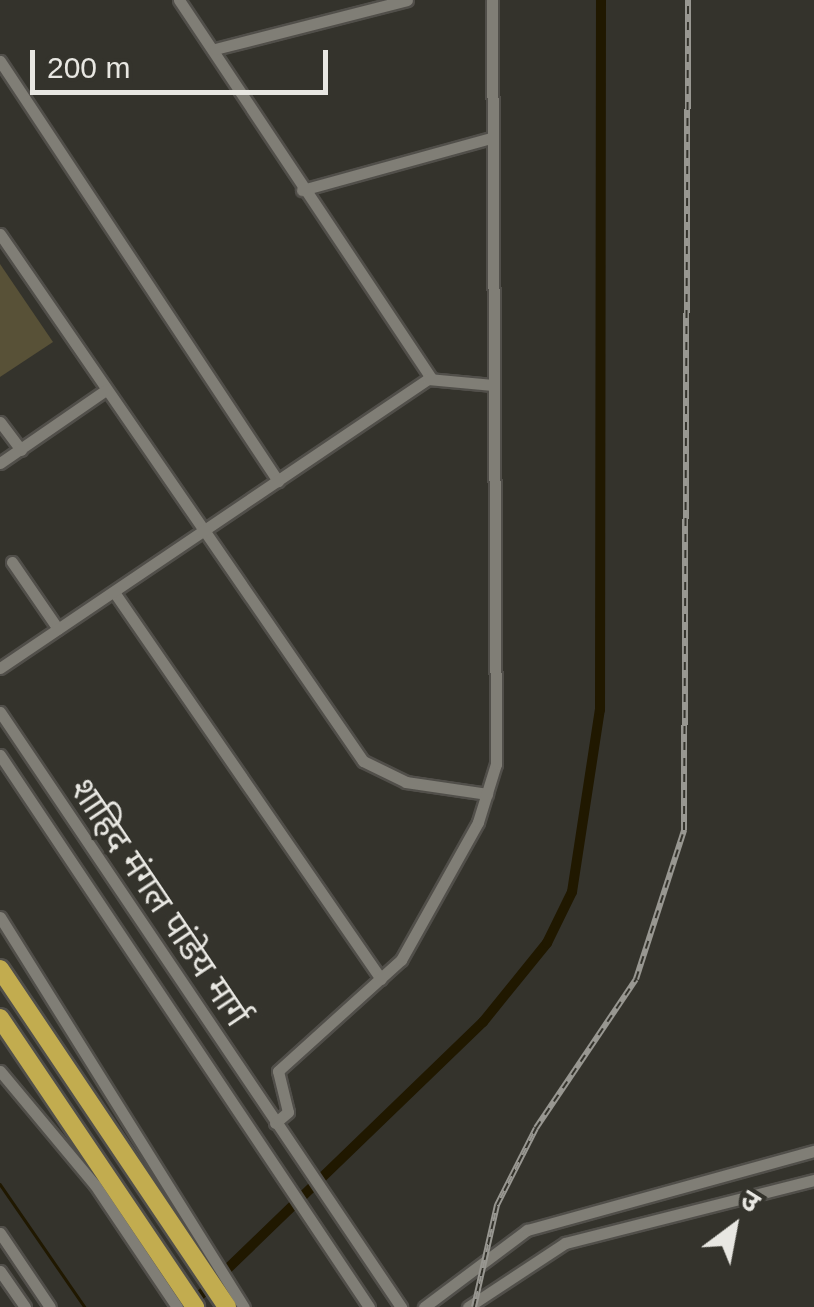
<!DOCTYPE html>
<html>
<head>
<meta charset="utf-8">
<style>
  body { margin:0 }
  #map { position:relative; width:814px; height:1307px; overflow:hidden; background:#34332c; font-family:Arial,"Noto Sans Devanagari",sans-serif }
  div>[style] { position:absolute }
  .green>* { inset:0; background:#585137 }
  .stream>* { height:2.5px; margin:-1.25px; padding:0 1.25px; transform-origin:1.25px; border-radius:1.25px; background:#201800 }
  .canal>* { height:10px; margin:-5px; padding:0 5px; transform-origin:5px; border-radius:5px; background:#201800 }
  .roads { filter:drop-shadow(2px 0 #514f4a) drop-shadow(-2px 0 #514f4a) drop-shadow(0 2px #514f4a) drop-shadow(0 -2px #514f4a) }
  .minor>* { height:11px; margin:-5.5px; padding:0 5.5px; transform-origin:5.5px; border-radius:5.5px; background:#807e76 }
  .highway>* { height:18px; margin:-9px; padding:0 9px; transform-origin:9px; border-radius:9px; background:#c2ac4f }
  .rail>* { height:6px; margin-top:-3px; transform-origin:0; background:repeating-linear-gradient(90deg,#34332c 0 8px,#989791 0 16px); box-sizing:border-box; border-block:2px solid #989791 }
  span { translate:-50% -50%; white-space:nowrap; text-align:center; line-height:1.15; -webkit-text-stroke:8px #34332c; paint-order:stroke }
  .street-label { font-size:35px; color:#e8e7e2 }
  .north { position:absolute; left:684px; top:1177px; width:100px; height:100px; -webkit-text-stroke:8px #34332c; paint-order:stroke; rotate:32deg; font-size:28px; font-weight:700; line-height:40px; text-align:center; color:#e8e7e2 }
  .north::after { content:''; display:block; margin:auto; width:35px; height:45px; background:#e8e7e2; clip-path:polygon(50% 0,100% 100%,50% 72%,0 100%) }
  .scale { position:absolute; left:30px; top:50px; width:298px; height:45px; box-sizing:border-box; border:5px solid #e8e7e2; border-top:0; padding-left:12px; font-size:30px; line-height:35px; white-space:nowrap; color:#e8e7e2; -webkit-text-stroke:8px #34332c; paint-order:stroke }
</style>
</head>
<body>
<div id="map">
  <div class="green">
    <div style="clip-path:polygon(0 264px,53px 342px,0 377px)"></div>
  </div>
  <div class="stream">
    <div style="left:0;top:1184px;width:150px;rotate:55.4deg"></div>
  </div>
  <div class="canal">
    <div style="left:191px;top:1304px;width:406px;rotate:-44deg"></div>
    <div style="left:483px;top:1022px;width:102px;rotate:-51deg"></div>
    <div style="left:547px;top:943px;width:57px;rotate:-63.9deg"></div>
    <div style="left:572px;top:892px;width:184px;rotate:-81.3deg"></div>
    <div style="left:600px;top:710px;width:710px;rotate:-89.92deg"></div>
  </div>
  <div class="roads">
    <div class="minor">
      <div style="left:179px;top:0;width:454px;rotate:56.3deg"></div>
      <div style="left:215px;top:49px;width:198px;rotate:-14.3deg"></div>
      <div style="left:0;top:61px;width:504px;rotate:56.5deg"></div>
      <div style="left:302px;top:190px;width:196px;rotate:-15.4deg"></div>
      <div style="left:0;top:234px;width:640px;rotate:55.44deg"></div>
      <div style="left:363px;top:761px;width:48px;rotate:26deg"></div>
      <div style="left:406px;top:782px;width:82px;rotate:8.4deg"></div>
      <div style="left:0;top:422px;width:35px;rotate:53deg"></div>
      <div style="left:0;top:463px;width:129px;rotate:-34.6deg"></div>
      <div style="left:12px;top:562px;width:81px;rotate:55.5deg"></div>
      <div style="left:114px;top:592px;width:470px;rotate:55.4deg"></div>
      <div style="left:0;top:668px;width:516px;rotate:-34.03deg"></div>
      <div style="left:428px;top:379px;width:65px;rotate:5.3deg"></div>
      <div style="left:0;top:712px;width:718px;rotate:56.02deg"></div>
      <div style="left:0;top:755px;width:664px;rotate:56.24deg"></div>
      <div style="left:0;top:917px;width:460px;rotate:58deg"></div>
      <div style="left:0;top:1071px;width:148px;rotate:50.2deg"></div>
      <div style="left:95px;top:1185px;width:147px;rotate:56.1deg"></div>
      <div style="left:275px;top:1123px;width:17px;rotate:-40deg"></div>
      <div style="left:288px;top:1112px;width:42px;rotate:-103.7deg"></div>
      <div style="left:278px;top:1071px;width:166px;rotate:-42.1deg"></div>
      <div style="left:401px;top:960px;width:158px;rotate:-60.8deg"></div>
      <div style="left:478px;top:822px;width:61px;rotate:-72.8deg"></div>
      <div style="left:496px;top:764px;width:764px;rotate:-90.3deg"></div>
      <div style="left:0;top:1233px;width:89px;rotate:56deg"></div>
      <div style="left:0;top:1271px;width:44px;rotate:55.2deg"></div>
      <div style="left:424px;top:1307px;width:129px;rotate:-36.8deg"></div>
      <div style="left:527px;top:1230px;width:298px;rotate:-15.4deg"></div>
      <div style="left:468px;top:1307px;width:116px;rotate:-33.4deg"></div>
      <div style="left:565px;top:1243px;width:257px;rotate:-14.2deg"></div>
    </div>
    <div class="highway">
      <div style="left:0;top:969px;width:407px;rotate:56.1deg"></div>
      <div style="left:0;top:1018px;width:349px;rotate:56deg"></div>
    </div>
  </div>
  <div class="rail">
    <div style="left:474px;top:1307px;width:105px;rotate:-77.3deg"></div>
    <div style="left:497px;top:1205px;width:86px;rotate:-63.1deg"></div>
    <div style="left:536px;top:1128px;width:179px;rotate:-56.1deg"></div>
    <div style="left:636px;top:979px;width:157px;rotate:-72.1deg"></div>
    <div style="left:684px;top:830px;width:830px;rotate:-89.72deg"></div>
  </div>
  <div class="street-label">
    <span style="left:160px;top:902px;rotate:56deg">शाहिद मंगल पांडेय मार्ग</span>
  </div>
  <div class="north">उ</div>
  <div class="scale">200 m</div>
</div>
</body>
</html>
